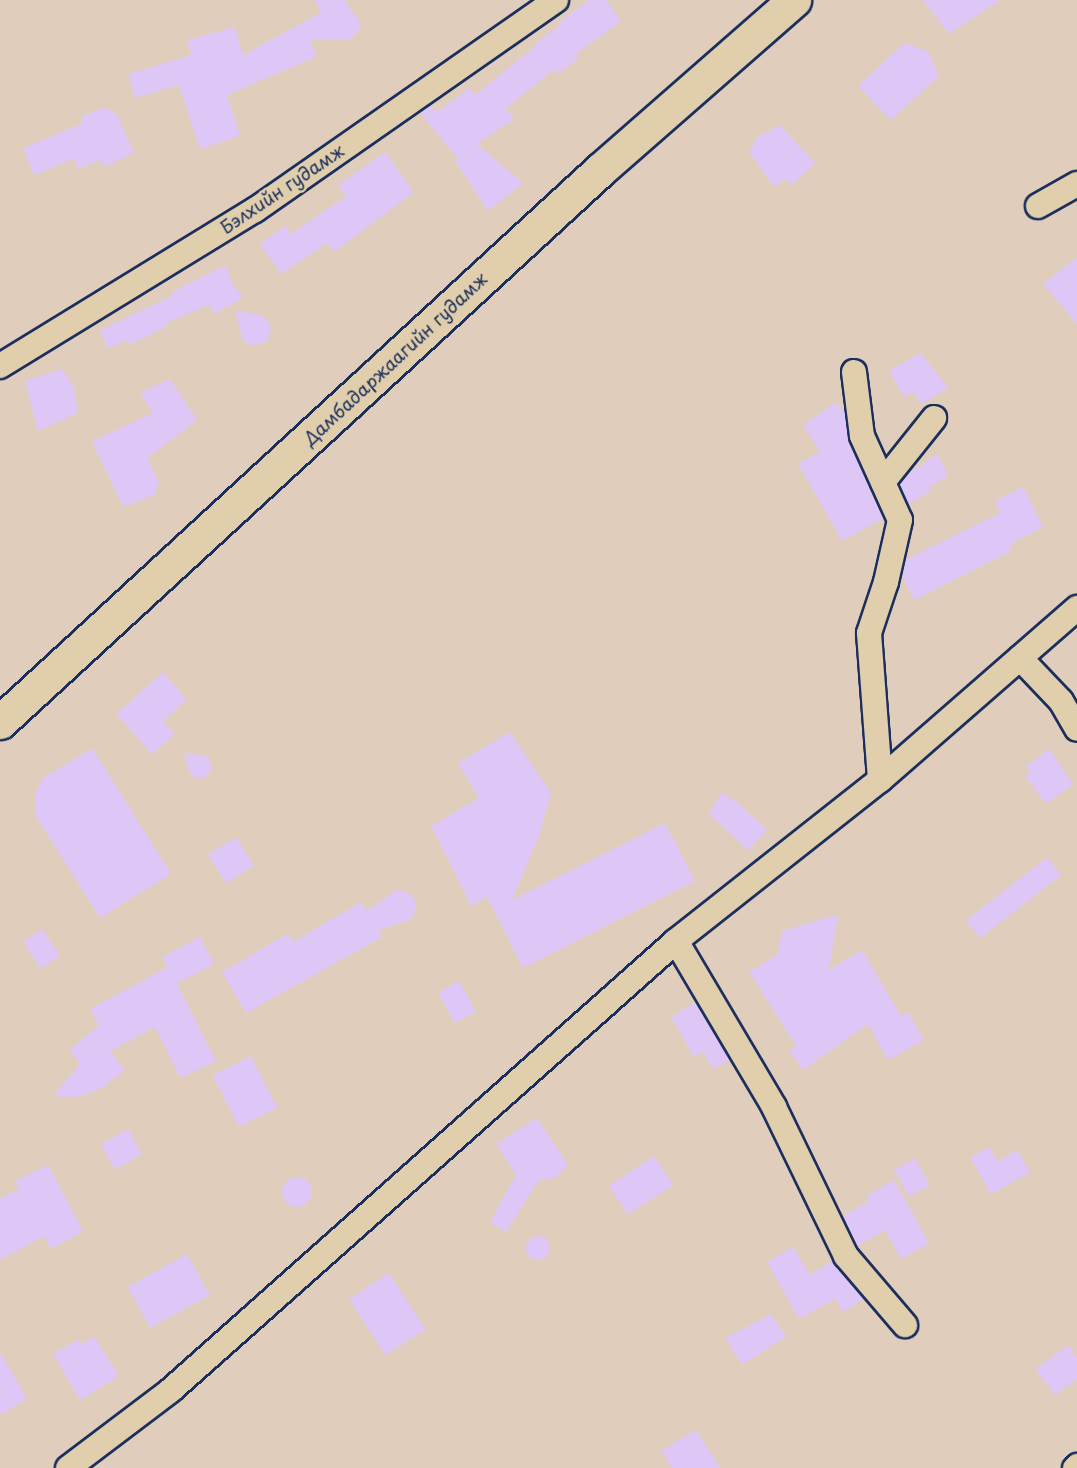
<!DOCTYPE html>
<html>
<head>
<meta charset="utf-8">
<style>
  body { margin:0 }
  #map { position:relative; width:1077px; height:1468px; overflow:hidden; background:#e0cdbb; font-family:"Playpen Sans",sans-serif }
  div>[style] { position:absolute }
  .building>* { inset:0; background:#dec7f7; transform-origin:0 0 }
  .round { border-radius:50% }
  .roads { filter:drop-shadow(2px 0 #1b2f5e) drop-shadow(-2px 0 #1b2f5e) drop-shadow(0 2px #1b2f5e) drop-shadow(0 -2px #1b2f5e) }
  .minor>* { height:24px; margin:-12px; padding:0 12px; transform-origin:12px; border-radius:12px; background:#e0ceac }
  .secondary>* { height:33px; margin:-16.5px; padding:0 16.5px; transform-origin:16.5px; border-radius:16.5px; background:#e0ceac }
  span { translate:-50% -50%; white-space:nowrap; text-align:center; line-height:1.15; -webkit-text-stroke:5px #e0ceac; paint-order:stroke }
  .street-label { font-size:18px; color:#1b2f5e }
</style>
</head>
<body>
<div id="map">
  <div class="building">
    <div style="clip-path:polygon(315px 0,344px 0,360px 22px,358px 33px,349px 39px,310px 39px,316px 57px,227px 95px,240px 136px,200px 149px,179px 85px,135px 98px,128px 74px,191px 55px,187px 40px,235px 27px,243px 55px,321px 13px)"></div>
    <div style="clip-path:polygon(589px 0,606px 0,621px 21px,576px 54px,579px 58px,558px 74px,555px 69px,506px 108px,514px 119px,477px 144px,523px 183px,488px 211px,455px 161px,458px 159px,420px 113px,430px 105px,437px 112px,469px 88px,475px 95px,536px 46px,535px 44px,560px 25px,558px 23px)"></div>
    <div style="clip-path:polygon(923px 0,1000px 0,949px 34px)"></div>
    <div style="clip-path:polygon(904px 43px,928px 51px,939px 76px,891px 120px,858px 86px)"></div>
    <div style="clip-path:polygon(104px 107px,117px 115px,134px 153px,104px 167px,100px 160px,78px 169px,74px 159px,34px 175px,23px 148px,83px 123px,81px 117px)"></div>
    <div style="clip-path:polygon(780px 125px,815px 163px,792px 185px,785px 179px,774px 187px,749px 152px,756px 138px)"></div>
    <div style="clip-path:polygon(385px 152px,414px 192px,334px 252px,327px 243px,281px 274px,260px 244px,285px 226px,291px 234px,346px 196px,338px 185px)"></div>
    <div style="clip-path:polygon(1077px 257px,1077px 324px,1043px 284px)"></div>
    <div style="clip-path:polygon(226px 265px,232px 283px,243px 298px,215px 314px,208px 305px,166px 323px,167px 326px,129px 345px,128px 340px,108px 349px,100px 330px,170px 297px,177px 289px)"></div>
    <div style="clip-path:polygon(235px 310px,264px 316px,271px 326px,268px 341px,253px 346px,243px 341px)"></div>
    <div style="clip-path:polygon(921px 353px,948px 388px,921px 404px,913px 392px,904px 397px,889px 371px)"></div>
    <div style="clip-path:polygon(62px 369px,74px 387px,78px 413px,38px 431px,25px 381px)"></div>
    <div style="clip-path:polygon(170px 379px,197px 420px,147px 458px,159px 483px,154px 495px,123px 507px,92px 441px,153px 413px,140px 393px)"></div>
    <div style="clip-path:polygon(836px 402px,845px 413px,849px 442px,883px 518px,842px 541px,798px 464px,820px 452px,803px 425px)"></div>
    <div style="clip-path:polygon(937px 454px,948px 475px,929px 487px,931px 491px,908px 504px,899px 484px,909px 473px)"></div>
    <div style="clip-path:polygon(1023px 487px,1043px 527px,1010px 544px,1013px 550px,914px 600px,902px 575px,905px 560px,1000px 513px,995px 501px)"></div>
    <div style="clip-path:polygon(163px 672px,187px 700px,163px 721px,175px 734px,152px 754px,116px 714px)"></div>
    <div style="clip-path:polygon(510px 732px,551px 793px,539px 836px,512px 900px,665px 823px,695px 881px,523px 968px,487px 897px,471px 906px,431px 826px,479px 798px,458px 763px)"></div>
    <div style="clip-path:polygon(92px 748px,171px 874px,100px 918px,35px 815px,35px 792px,43px 778px)"></div>
    <div style="clip-path:polygon(1049px 749px,1073px 784px,1046px 804px,1025px 776px,1031px 772px,1026px 766px)"></div>
    <div style="clip-path:polygon(184px 753px,207px 756px,212px 767px,209px 774px,202px 779px,194px 777px,189px 771px)"></div>
    <div style="clip-path:polygon(721px 793px,736px 801px,767px 830px,748px 850px,709px 814px)"></div>
    <div style="left:236px;top:837px;width:34px;height:33px;rotate:58deg"></div>
    <div style="left:1047px;top:857px;width:23px;height:103px;rotate:52deg"></div>
    <div style="clip-path:polygon(396px 890px,407px 892px,415px 900px,416px 910px,410px 920px,378px 930px,382px 937px,246px 1013px,222px 972px,288px 934px,293px 942px,361px 902px,367px 911px)"></div>
    <div style="clip-path:polygon(838px 914px,829px 970px,862px 950px,901px 1016px,908px 1012px,924px 1040px,888px 1060px,868px 1024px,803px 1070px,789px 1051px,796px 1046px,749px 972px,778px 954px,782px 931px)"></div>
    <div style="left:42px;top:929px;width:32px;height:23px;rotate:56deg"></div>
    <div style="clip-path:polygon(200px 937px,214px 964px,177px 983px,216px 1061px,180px 1078px,155px 1027px,110px 1051px,125px 1070px,102px 1088px,78px 1097px,53px 1096px,80px 1064px,69px 1050px,99px 1026px,90px 1009px,168px 967px,162px 957px)"></div>
    <div style="left:459px;top:981px;width:35px;height:24px;rotate:61deg"></div>
    <div style="clip-path:polygon(696px 1002px,730px 1060px,713px 1069px,703px 1051px,694px 1057px,671px 1017px)"></div>
    <div style="left:251px;top:1056px;width:58px;height:43px;rotate:63deg"></div>
    <div style="clip-path:polygon(537px 1118px,568px 1165px,554px 1179px,539px 1180px,506px 1232px,490px 1222px,516px 1175px,496px 1144px)"></div>
    <div style="left:128px;top:1129px;width:29px;height:31px;rotate:61deg"></div>
    <div style="clip-path:polygon(989px 1147px,998px 1161px,1017px 1150px,1030px 1172px,991px 1194px,970px 1158px)"></div>
    <div style="left:654px;top:1156px;width:35px;height:54px;rotate:57deg"></div>
    <div style="left:915px;top:1158px;width:31px;height:24px;rotate:61deg"></div>
    <div style="clip-path:polygon(48px 1165px,83px 1231px,51px 1249px,44px 1236px,0 1260px,0 1199px,19px 1189px,15px 1181px)"></div>
    <div class="round" style="left:282px;top:1177px;width:30px;height:30px"></div>
    <div style="clip-path:polygon(894px 1180px,929px 1243px,901px 1259px,885px 1230px,857px 1246px,843px 1216px,869px 1201px,866px 1196px)"></div>
    <div class="round" style="left:526px;top:1236px;width:24px;height:24px"></div>
    <div style="clip-path:polygon(793px 1247px,810px 1275px,832px 1261px,864px 1299px,843px 1312px,835px 1299px,799px 1319px,767px 1262px)"></div>
    <div style="left:187px;top:1254px;width:47px;height:68px;rotate:61deg"></div>
    <div style="left:389px;top:1273px;width:67px;height:48px;rotate:57deg"></div>
    <div style="clip-path:polygon(771px 1314px,786px 1337px,742px 1365px,725px 1338px)"></div>
    <div style="clip-path:polygon(94px 1336px,119px 1376px,80px 1400px,53px 1354px,78px 1339px,81px 1344px)"></div>
    <div style="clip-path:polygon(1068px 1345px,1077px 1358px,1077px 1379px,1055px 1395px,1035px 1369px)"></div>
    <div style="clip-path:polygon(0 1353px,27px 1398px,0 1415px)"></div>
    <div style="clip-path:polygon(696px 1430px,720px 1468px,672px 1468px,661px 1451px)"></div>
  </div>
  <div class="roads">
    <div class="minor">
      <div style="left:1038px;top:206px;width:45px;rotate:-29.4deg"></div>
      <div style="left:0;top:366px;width:299px;rotate:-31.5deg"></div>
      <div style="left:255px;top:210px;width:367px;rotate:-34.9deg"></div>
      <div style="left:854px;top:372px;width:64px;rotate:82.9deg"></div>
      <div style="left:862px;top:436px;width:92px;rotate:65.7deg"></div>
      <div style="left:900px;top:520px;width:64px;rotate:102.7deg"></div>
      <div style="left:886px;top:582px;width:54px;rotate:108.4deg"></div>
      <div style="left:869px;top:633px;width:147px;rotate:85.7deg"></div>
      <div style="left:883px;top:482px;width:82px;rotate:-51.4deg"></div>
      <div style="left:1020px;top:658px;width:59px;rotate:46.4deg"></div>
      <div style="left:1061px;top:701px;width:32px;rotate:60deg"></div>
      <div style="left:676px;top:941px;width:193px;rotate:59.4deg"></div>
      <div style="left:774px;top:1107px;width:165px;rotate:64.2deg"></div>
      <div style="left:846px;top:1256px;width:91px;rotate:49.5deg"></div>
      <div style="left:68px;top:1468px;width:129px;rotate:-37.1deg"></div>
      <div style="left:171px;top:1390px;width:676px;rotate:-41.64deg"></div>
      <div style="left:676px;top:941px;width:260px;rotate:-38.3deg"></div>
      <div style="left:880px;top:780px;width:262px;rotate:-41.1deg"></div>
      <div style="left:1075px;top:1468px;width:3px;rotate:-45deg"></div>
    </div>
    <div class="secondary">
      <div style="left:0;top:722px;width:815px;rotate:-42.61deg"></div>
      <div style="left:600px;top:170px;width:258px;rotate:-41.2deg"></div>
    </div>
  </div>
  <div class="street-label">
    <span style="left:282px;top:189px;rotate:-34deg">Бэлхийн гудамж</span>
    <span style="left:395px;top:359px;rotate:-43deg">Дамбадаржаагийн гудамж</span>
  </div>
</div>
</body>
</html>
